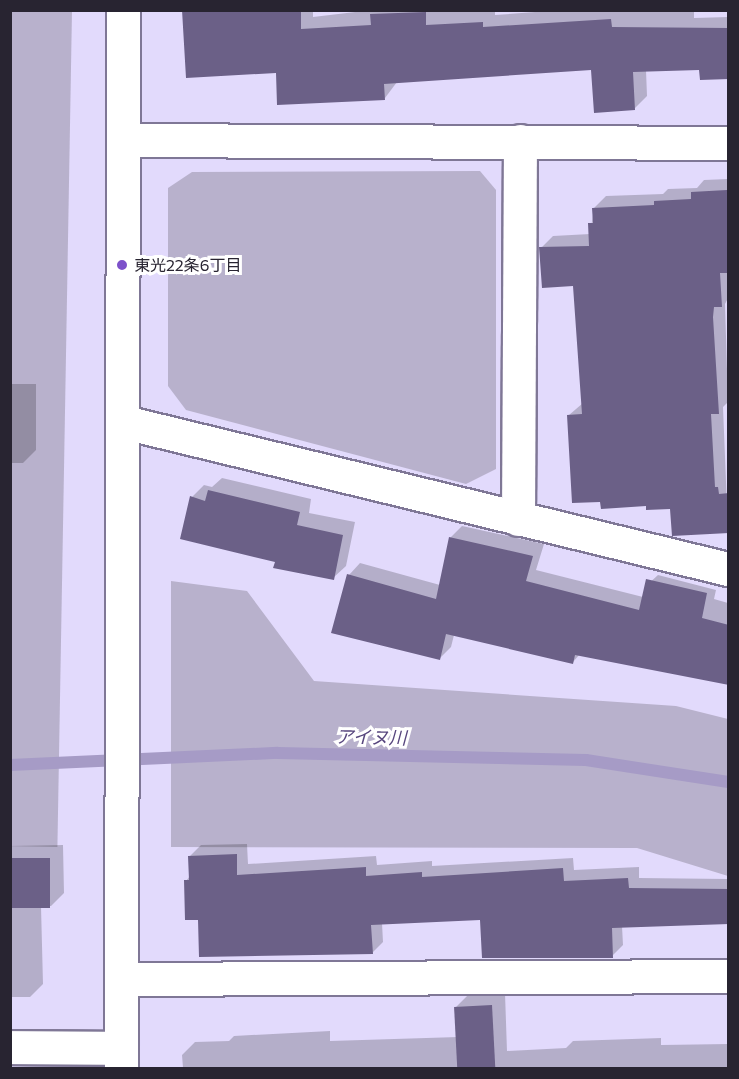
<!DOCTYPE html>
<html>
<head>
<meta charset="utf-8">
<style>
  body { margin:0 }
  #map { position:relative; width:739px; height:1079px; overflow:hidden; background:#e2dafc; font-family:Commissioner,"Noto Sans JP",sans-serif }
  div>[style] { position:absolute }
  .green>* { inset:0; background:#b8b1cc; transform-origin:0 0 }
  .shadow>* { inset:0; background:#0003 }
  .stream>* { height:12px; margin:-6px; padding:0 6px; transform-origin:6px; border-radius:6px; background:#a69bc6 }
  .building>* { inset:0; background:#6b6087; transform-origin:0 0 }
  .roads { filter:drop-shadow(2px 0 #7f7796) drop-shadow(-2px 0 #7f7796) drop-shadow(0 2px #7f7796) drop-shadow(0 -2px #7f7796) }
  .minor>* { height:33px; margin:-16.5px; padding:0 16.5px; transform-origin:16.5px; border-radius:16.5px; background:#fff }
  .dots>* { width:16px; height:16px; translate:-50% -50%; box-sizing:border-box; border:3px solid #fff; border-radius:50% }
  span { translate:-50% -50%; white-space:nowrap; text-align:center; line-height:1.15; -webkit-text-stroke:6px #fff; paint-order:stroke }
  .poi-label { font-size:16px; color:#282431 }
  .left { translate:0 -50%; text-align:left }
  .water-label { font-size:18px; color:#57467e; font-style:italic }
  .frame { position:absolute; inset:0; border:12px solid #282431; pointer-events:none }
</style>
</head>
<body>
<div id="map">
  <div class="green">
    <div style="left:11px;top:10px;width:61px;height:836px;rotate:1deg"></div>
    <div style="clip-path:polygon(480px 171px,496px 190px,496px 469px,466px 484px,186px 410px,168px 386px,168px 188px,192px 172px)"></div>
    <div style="clip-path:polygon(171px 581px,247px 591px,314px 681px,676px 706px,728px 719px,728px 876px,637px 848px,171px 847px)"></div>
  </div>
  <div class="shadow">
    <div style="clip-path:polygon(185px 10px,313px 10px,313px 17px,372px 10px,495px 10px,495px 15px,562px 10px,694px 10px,694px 18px,728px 17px,728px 77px,701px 68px,646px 70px,647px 96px,634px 109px,592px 69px,397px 82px,385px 98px,277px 72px)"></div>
    <div style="clip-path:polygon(728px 179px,728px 298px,725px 304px,728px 402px,723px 407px,728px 531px,671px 507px,601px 500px,569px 415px,583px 403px,575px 284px,541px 248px,553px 236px,590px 234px,594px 208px,606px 196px,663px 194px,668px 189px,697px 188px,704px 180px)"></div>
    <div style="clip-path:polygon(10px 384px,36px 384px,36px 450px,23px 463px,10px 463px)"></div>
    <div style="clip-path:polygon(222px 478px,311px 499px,309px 513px,355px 522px,346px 566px,333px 578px,276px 560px,192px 497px,204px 485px,212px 487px)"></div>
    <div style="clip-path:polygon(462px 526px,544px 544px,536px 570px,643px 597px,646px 586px,658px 575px,716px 590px,714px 599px,728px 603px,728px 682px,580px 654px,573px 662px,454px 635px,451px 647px,439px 659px,349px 575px,360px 563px,440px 585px,450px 538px)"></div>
    <div style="clip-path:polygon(247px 844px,248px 864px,376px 856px,377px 865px,432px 861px,432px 866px,573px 858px,574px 870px,639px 867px,639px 878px,728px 879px,728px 916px,622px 926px,623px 945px,612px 956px,481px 918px,382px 923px,383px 942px,372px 953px,199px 918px,186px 881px,190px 876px,190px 856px,201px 845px)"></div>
    <div style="clip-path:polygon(63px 845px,64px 893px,51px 906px,41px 906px,43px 984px,30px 997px,10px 997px,10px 846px)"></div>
    <div style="clip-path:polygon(505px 993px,507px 1051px,566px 1048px,573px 1041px,661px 1038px,661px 1045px,728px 1044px,728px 1068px,183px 1068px,182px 1055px,195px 1042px,229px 1041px,234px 1036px,330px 1031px,330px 1041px,458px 1037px,456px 1007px,469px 994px)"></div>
  </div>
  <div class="stream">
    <div style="left:10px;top:765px;width:268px;rotate:-2.6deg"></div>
    <div style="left:278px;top:753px;width:308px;rotate:1.3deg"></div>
    <div style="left:586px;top:760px;width:144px;rotate:8.8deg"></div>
  </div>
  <div class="building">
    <div style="clip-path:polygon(182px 10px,301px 10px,301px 29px,371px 25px,370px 14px,426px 12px,426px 25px,483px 22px,483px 27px,611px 19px,612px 27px,729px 28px,729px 79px,700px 80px,699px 70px,633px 72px,635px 110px,594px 113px,591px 70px,384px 84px,385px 100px,277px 105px,276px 73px,186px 78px)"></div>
    <div style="clip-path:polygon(727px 190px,729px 273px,720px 273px,722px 307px,714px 307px,713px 317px,719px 414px,711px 414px,715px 487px,718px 487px,719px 494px,729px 493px,729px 533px,672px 536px,670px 509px,646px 510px,646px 506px,601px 509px,600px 502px,572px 503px,567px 415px,582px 414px,573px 286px,542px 288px,539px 247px,589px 246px,588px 223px,593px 223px,592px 208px,654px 205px,654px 201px,691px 199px,691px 192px)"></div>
    <div style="clip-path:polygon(208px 490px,300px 512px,297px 525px,343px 535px,334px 580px,273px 568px,275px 562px,180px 539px,190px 496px,205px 501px)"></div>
    <div style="clip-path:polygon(449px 537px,533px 556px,526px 581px,639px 610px,646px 579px,707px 593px,702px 618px,729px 625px,729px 685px,575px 655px,573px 664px,446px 634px,440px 660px,331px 633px,347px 574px,436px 599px)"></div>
    <div style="clip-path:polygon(237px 854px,237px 875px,366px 867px,366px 876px,422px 872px,422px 877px,563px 868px,564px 881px,628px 878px,629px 888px,729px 889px,729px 924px,612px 928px,613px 958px,482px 958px,480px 920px,371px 925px,373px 954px,199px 957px,198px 920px,185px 920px,184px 880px,189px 880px,188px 856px)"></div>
    <div style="left:10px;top:858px;width:40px;height:50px"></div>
    <div style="left:492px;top:1005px;width:63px;height:38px;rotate:87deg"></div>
  </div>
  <div class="roads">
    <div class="minor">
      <div style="left:123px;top:140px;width:605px;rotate:0.28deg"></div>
      <div style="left:124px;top:422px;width:622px;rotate:13.68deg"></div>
      <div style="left:518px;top:519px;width:378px;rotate:-89.7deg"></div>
      <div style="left:121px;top:979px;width:607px;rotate:-0.28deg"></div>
      <div style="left:10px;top:1047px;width:111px;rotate:0.5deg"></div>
      <div style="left:121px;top:1068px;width:1058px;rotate:-89.89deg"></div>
    </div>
  </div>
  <div class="dots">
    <div style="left:122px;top:265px;background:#7d51ca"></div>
  </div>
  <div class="poi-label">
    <span class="left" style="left:134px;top:265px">東光22条6丁目</span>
  </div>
  <div class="water-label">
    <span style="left:371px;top:737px;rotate:1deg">アイヌ川</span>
  </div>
  <div class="frame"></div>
</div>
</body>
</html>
